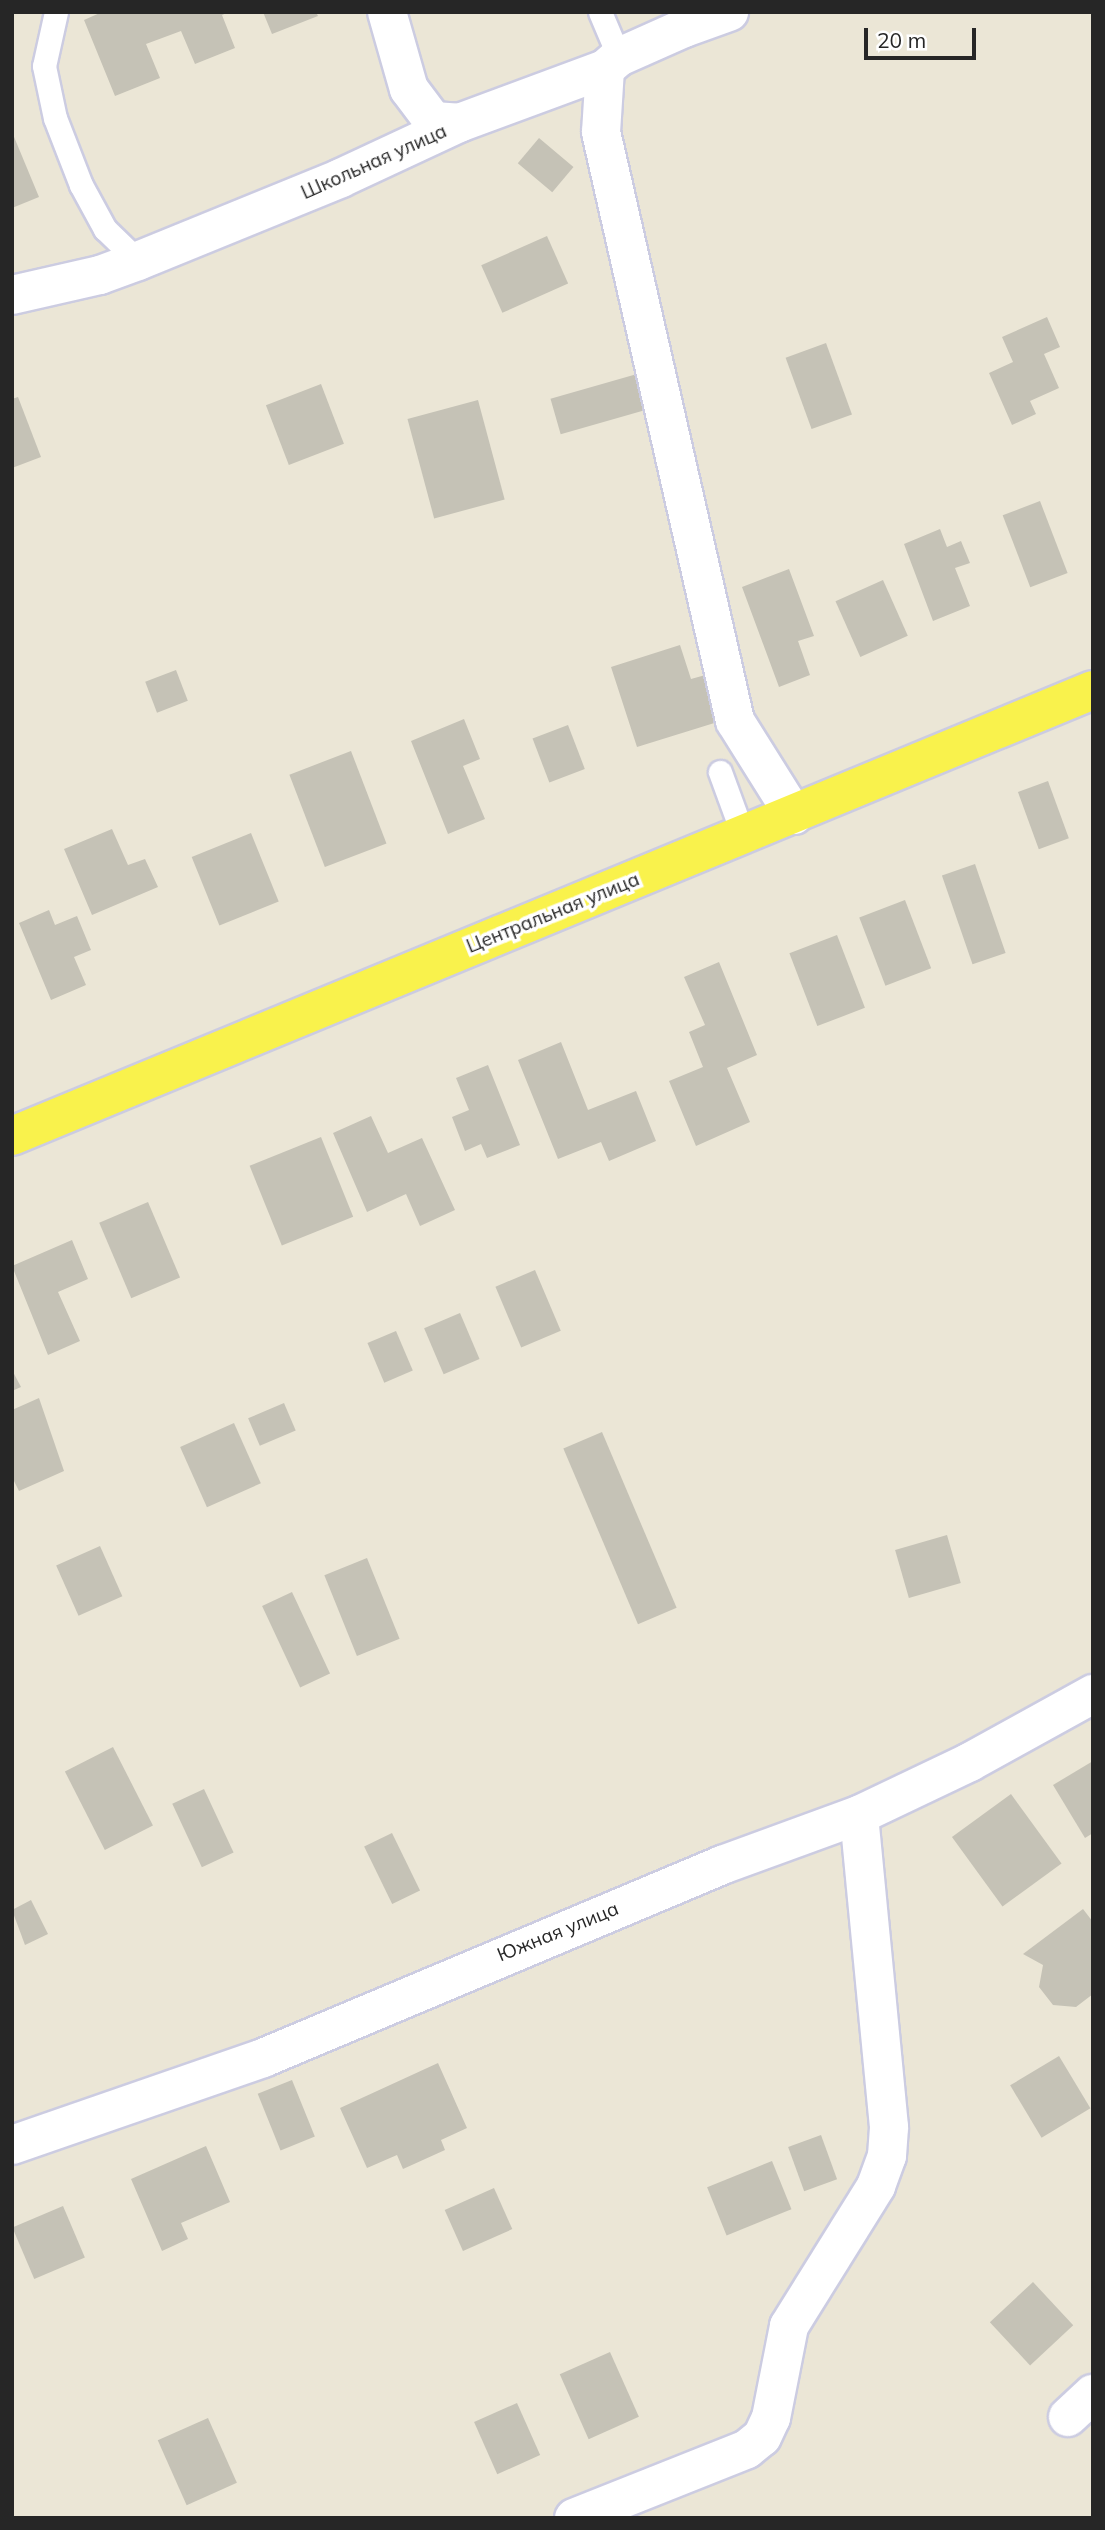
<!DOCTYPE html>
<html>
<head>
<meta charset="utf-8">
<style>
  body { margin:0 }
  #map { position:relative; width:1105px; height:2530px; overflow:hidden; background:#ebe6d6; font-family:Mulish,sans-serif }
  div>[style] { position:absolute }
  .building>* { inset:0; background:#c5c2b6; transform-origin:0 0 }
  .roads { filter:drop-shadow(2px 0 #cccce1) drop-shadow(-2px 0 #cccce1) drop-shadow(0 2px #cccce1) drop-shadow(0 -2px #cccce1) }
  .lane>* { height:23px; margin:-11.5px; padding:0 11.5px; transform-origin:11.5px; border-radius:11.5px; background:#fff }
  .street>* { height:38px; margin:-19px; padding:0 19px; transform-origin:19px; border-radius:19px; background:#fff }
  .primary>* { height:38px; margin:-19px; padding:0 19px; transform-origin:19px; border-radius:19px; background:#f9f24c }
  span { translate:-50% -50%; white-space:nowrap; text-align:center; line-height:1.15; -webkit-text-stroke:7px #fff; paint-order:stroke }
  .street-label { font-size:19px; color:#262626 }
  .frame { position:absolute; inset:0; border:14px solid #262626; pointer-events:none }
  .scale { position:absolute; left:864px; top:28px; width:112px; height:32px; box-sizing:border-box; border:4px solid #262626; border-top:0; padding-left:9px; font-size:21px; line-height:24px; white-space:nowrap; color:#262626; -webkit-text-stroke:5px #fff; paint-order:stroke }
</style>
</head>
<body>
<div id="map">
  <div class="building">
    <div style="clip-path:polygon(102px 12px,229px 12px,222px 15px,235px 48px,195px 64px,181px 31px,146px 44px,160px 78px,115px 96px,84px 20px)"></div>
    <div style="clip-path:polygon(263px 12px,316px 12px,318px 16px,272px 34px)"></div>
    <div style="clip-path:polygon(12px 132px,39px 197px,12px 208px)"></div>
    <div style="left:539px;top:138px;width:45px;height:33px;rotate:40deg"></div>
    <div style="left:547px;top:236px;width:52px;height:72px;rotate:66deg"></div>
    <div style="clip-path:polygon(1047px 317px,1060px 347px,1044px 354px,1059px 388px,1030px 401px,1036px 414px,1012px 425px,989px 373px,1013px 362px,1002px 337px)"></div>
    <div style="left:826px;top:343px;width:76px;height:43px;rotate:70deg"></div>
    <div style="left:637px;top:374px;width:37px;height:90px;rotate:74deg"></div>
    <div style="left:321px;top:384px;width:64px;height:59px;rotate:69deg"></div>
    <div style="clip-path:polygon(18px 397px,41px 457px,12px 468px,12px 399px)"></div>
    <div style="left:478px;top:400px;width:103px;height:73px;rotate:75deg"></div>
    <div style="left:1040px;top:501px;width:77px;height:40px;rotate:69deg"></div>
    <div style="clip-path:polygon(940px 529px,947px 547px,961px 541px,970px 563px,955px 568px,970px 606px,933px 621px,904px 544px)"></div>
    <div style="clip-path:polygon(789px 569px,814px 636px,798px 641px,810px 675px,779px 687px,742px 587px)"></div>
    <div style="left:883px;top:580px;width:61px;height:52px;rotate:66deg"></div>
    <div style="clip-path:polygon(680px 645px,691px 679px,709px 674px,724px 720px,637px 747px,611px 667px)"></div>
    <div style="left:176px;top:670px;width:33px;height:33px;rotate:69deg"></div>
    <div style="clip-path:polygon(464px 719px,480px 759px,463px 766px,485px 819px,448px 834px,411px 741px)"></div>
    <div style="left:568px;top:725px;width:47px;height:38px;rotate:69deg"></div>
    <div style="left:351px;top:751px;width:99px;height:66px;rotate:69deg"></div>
    <div style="left:1048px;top:781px;width:61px;height:32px;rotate:70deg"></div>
    <div style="clip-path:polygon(112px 829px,128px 865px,145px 859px,158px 887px,92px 915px,64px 849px)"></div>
    <div style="left:251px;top:833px;width:74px;height:64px;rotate:68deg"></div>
    <div style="left:975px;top:864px;width:94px;height:35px;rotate:71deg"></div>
    <div style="left:905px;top:900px;width:73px;height:49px;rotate:69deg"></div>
    <div style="clip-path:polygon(49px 910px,55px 925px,77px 916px,91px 950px,74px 957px,86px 985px,51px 1000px,19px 923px)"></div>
    <div style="left:837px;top:935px;width:78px;height:51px;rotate:69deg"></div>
    <div style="clip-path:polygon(719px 962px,757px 1055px,727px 1068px,750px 1122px,696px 1146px,669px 1081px,703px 1067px,689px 1032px,705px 1025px,684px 977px)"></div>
    <div style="clip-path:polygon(561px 1042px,588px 1110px,636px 1091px,656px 1141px,609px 1161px,601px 1142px,558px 1159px,518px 1060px)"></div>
    <div style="clip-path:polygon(488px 1065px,520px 1145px,487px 1158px,481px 1144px,465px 1151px,452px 1117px,469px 1110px,456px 1078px)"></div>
    <div style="clip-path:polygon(371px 1116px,388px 1153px,422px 1138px,455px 1210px,420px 1226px,406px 1194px,367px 1212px,333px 1133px)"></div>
    <div style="left:321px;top:1137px;width:86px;height:77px;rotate:68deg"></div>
    <div style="left:148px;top:1202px;width:82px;height:53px;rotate:67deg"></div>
    <div style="clip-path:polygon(72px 1240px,88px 1279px,58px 1292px,80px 1341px,48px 1355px,12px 1266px)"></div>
    <div style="left:535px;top:1270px;width:66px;height:43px;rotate:67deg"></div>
    <div style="left:460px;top:1313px;width:50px;height:39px;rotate:67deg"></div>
    <div style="left:396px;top:1331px;width:43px;height:31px;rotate:67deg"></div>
    <div style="clip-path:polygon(12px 1370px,21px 1387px,12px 1391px)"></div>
    <div style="clip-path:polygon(39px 1398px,64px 1471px,19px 1491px,12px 1477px,12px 1410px)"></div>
    <div style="left:284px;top:1403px;width:30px;height:39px;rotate:67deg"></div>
    <div style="left:234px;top:1423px;width:66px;height:59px;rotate:66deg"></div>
    <div style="left:602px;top:1432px;width:191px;height:42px;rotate:67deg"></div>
    <div style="left:947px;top:1535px;width:50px;height:54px;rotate:74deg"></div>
    <div style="left:100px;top:1546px;width:55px;height:48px;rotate:66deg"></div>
    <div style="left:367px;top:1558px;width:87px;height:46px;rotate:68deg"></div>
    <div style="left:292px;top:1592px;width:90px;height:33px;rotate:65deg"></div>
    <div style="left:113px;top:1747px;width:88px;height:54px;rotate:63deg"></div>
    <div style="clip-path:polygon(1093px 1761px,1093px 1833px,1085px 1838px,1053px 1785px)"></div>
    <div style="left:204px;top:1789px;width:70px;height:35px;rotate:65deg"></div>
    <div style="left:1011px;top:1794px;width:86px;height:73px;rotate:54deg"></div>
    <div style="left:392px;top:1833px;width:64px;height:31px;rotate:64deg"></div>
    <div style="clip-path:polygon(31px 1900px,48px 1934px,25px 1945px,12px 1910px)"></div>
    <div style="clip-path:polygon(1083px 1909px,1093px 1922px,1093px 1994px,1076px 2007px,1053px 2005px,1039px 1987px,1043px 1965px,1023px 1954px)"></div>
    <div style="left:1059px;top:2056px;width:61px;height:57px;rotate:59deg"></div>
    <div style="clip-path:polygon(438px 2063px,467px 2128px,441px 2140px,445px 2150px,403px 2169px,397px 2155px,367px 2168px,340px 2108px)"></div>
    <div style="left:292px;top:2080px;width:61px;height:37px;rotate:68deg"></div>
    <div style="left:821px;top:2135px;width:47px;height:35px;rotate:70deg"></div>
    <div style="clip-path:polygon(206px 2146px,230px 2202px,181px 2223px,188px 2239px,162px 2251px,131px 2179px)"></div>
    <div style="left:772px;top:2161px;width:52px;height:70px;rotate:68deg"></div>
    <div style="left:494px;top:2188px;width:45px;height:54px;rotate:66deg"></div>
    <div style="left:63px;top:2206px;width:56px;height:55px;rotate:67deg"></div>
    <div style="left:1033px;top:2282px;width:59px;height:59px;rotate:47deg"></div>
    <div style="left:610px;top:2352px;width:71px;height:55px;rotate:66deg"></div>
    <div style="left:517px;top:2403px;width:57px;height:47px;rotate:66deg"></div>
    <div style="left:208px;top:2418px;width:71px;height:55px;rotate:66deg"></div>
  </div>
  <div class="roads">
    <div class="lane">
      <div style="left:56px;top:12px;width:55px;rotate:102.5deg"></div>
      <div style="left:44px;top:66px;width:53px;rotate:78.1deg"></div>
      <div style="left:55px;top:118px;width:72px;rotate:68.8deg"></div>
      <div style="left:81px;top:185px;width:50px;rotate:61.4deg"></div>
      <div style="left:105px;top:229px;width:46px;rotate:44.1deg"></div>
      <div style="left:600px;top:12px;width:49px;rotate:67.1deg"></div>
      <div style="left:720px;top:772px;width:67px;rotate:69.9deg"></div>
    </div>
    <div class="street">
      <div style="left:387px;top:12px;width:80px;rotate:74.1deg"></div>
      <div style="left:409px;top:89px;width:40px;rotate:53deg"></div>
      <div style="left:433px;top:121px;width:26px;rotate:4deg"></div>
      <div style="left:605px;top:69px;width:63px;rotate:93.6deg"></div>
      <div style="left:601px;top:132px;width:604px;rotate:77.18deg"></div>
      <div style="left:735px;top:721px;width:111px;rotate:57.9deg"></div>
      <div style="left:12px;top:295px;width:90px;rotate:-12.8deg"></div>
      <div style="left:100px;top:275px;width:40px;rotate:-20.2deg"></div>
      <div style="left:138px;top:261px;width:219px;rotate:-22.2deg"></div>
      <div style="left:341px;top:178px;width:130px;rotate:-25deg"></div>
      <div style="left:459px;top:123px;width:156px;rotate:-20.3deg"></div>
      <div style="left:605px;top:69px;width:18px;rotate:-41deg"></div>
      <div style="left:619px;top:57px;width:71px;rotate:-24deg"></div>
      <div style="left:684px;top:28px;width:48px;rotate:-19.6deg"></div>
      <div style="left:12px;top:2145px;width:266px;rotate:-19.1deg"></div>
      <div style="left:263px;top:2058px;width:498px;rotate:-22.8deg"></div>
      <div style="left:722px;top:1865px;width:146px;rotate:-20.1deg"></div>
      <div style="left:859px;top:1815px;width:123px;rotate:-25.5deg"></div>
      <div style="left:970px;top:1762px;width:141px;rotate:-28.9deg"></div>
      <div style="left:1068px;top:2417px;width:34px;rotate:-43deg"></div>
      <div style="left:574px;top:2518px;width:186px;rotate:-21.7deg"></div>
      <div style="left:747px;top:2449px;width:19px;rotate:-39deg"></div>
      <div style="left:762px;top:2437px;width:21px;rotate:-65deg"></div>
      <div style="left:771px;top:2418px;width:94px;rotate:-78.9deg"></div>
      <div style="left:789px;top:2326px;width:165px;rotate:-58.1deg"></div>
      <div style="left:876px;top:2186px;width:32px;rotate:-70deg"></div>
      <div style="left:887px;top:2156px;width:29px;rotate:-86deg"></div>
      <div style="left:889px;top:2127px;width:313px;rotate:-95.5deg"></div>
    </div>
    <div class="primary">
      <div style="left:12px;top:1136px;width:1169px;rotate:-22.42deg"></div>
    </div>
  </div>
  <div class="street-label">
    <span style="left:374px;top:162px;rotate:-24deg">Школьная улица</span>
    <span style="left:553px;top:913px;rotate:-22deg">Центральная улица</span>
    <span style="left:558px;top:1932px;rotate:-22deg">Южная улица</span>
  </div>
  <div class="frame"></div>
  <div class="scale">20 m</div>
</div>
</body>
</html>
